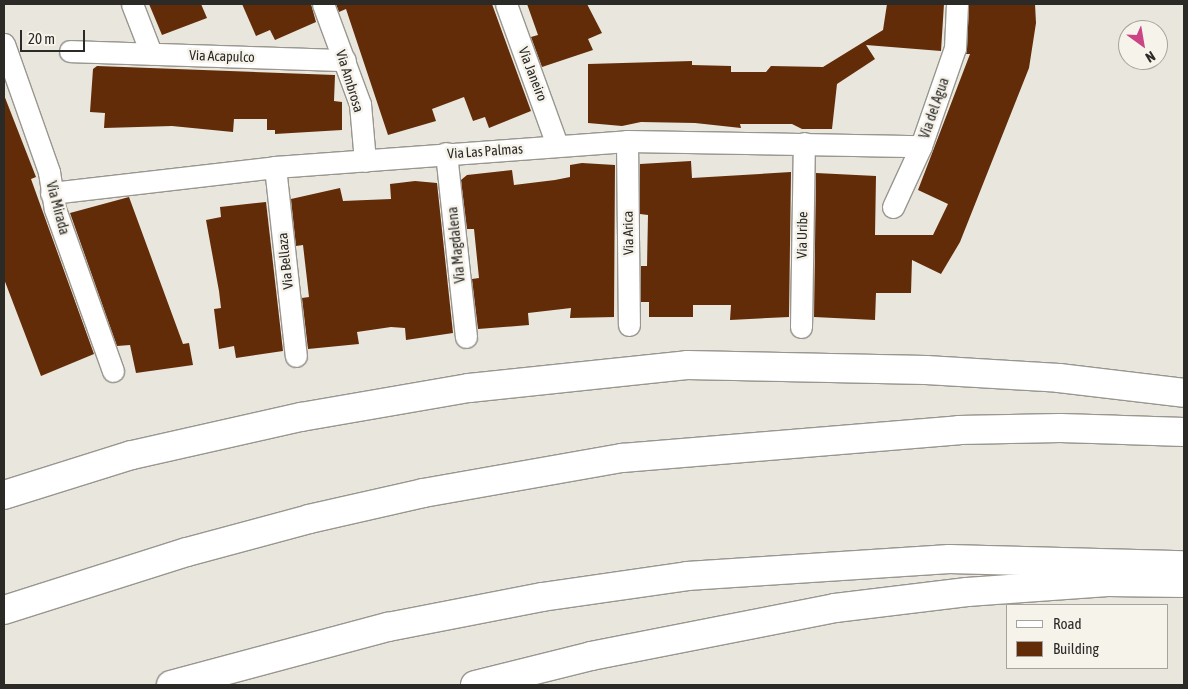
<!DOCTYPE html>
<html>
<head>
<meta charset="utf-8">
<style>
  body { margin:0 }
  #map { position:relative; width:1188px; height:689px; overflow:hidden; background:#e8e6dd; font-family:"Asap Condensed",sans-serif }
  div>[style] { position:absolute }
  .building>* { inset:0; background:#632c08 }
  .roads { filter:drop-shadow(1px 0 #99968f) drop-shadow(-1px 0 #99968f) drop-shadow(0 1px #99968f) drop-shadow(0 -1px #99968f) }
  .street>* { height:21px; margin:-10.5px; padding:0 10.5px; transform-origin:10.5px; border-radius:10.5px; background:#fff }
  .highway>* { height:28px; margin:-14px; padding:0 14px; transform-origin:14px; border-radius:14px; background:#fff }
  span { translate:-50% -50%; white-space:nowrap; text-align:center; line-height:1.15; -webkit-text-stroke:5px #f6f3eb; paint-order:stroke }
  .street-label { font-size:14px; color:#2b2a27 }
  .frame { position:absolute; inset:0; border:5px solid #2b2a27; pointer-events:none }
  .legend { position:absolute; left:1006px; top:604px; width:162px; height:65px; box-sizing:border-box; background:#f6f3eb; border:1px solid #a5a39d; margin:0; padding:6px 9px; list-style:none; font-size:15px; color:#2b2a27 }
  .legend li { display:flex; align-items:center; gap:10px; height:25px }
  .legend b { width:25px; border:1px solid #a5a39d }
  .north { position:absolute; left:1118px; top:20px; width:50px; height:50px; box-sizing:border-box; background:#f6f3eb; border:1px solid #a5a39d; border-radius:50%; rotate:148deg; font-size:14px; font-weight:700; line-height:20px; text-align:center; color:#2b2a27 }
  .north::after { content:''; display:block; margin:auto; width:18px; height:22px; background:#cb4586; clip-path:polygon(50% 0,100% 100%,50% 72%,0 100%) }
  .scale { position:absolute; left:20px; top:30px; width:65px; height:22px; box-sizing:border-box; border:2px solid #2b2a27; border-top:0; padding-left:6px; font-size:15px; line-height:18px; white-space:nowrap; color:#2b2a27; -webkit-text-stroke:4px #f6f3eb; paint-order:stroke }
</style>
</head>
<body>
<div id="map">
  <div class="building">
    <div style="clip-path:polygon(149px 4px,201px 4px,207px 18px,162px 35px)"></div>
    <div style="clip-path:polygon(242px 4px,311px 4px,316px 22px,275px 40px,270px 30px,256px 36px)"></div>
    <div style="clip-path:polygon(336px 4px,492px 4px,531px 111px,489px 128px,485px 117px,473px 121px,464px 97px,432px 109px,436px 121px,388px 135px,346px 9px,339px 12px)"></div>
    <div style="clip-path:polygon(527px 4px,587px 4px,602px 33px,588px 39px,593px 50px,542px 67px,531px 37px,538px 35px)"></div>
    <div style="clip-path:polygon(887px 4px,944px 4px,941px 51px,866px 45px,875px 59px,837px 84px,832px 129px,802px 129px,792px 124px,740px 124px,741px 128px,695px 123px,641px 122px,622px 126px,588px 123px,588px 64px,692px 61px,692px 65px,731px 66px,731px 72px,766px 72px,771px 66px,823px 67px,883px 30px)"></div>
    <div style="clip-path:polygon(969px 4px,1035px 4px,1036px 23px,1029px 68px,960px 242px,941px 274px,912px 260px,911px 293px,876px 293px,875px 320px,814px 317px,816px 173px,876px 176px,875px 235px,933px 235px,948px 204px,918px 190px,970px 54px,966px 54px)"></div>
    <div style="clip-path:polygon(97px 66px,335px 75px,334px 101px,342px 102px,342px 130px,275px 134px,275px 130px,267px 130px,267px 119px,234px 119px,233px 132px,172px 126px,104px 128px,105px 113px,90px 112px,93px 69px)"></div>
    <div style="clip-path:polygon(4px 95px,36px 177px,31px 179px,94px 354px,41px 376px,4px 279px)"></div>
    <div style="clip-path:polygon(691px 161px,692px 178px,791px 172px,789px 317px,730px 320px,731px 305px,693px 305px,693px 317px,649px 317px,649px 302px,641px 302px,641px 266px,647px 266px,648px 215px,640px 214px,640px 164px)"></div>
    <div style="clip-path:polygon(582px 163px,615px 165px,614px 317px,570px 318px,571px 308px,528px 313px,529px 325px,478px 329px,472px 279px,479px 278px,474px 229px,467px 229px,461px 180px,467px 175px,512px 170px,514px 185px,555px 180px,570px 177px,570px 165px)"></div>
    <div style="clip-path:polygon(415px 181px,437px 183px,453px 333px,406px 340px,405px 328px,391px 327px,357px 332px,359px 344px,308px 349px,302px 298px,309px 297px,303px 245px,296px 246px,291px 199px,340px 188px,343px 201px,391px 199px,390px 184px)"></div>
    <div style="clip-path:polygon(129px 197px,183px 344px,189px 343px,193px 365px,136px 373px,130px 345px,117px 346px,70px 213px)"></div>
    <div style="clip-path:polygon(266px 202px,283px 351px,236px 358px,234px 346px,219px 349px,214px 309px,221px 308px,219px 291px,206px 220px,221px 217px,220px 207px)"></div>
  </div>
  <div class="roads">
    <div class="street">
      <div style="left:132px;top:4px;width:53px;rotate:68.8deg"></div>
      <div style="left:323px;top:4px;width:107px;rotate:69.7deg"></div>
      <div style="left:360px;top:104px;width:57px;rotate:85deg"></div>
      <div style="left:506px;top:4px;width:150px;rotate:70.1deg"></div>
      <div style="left:4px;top:44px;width:136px;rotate:70.6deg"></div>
      <div style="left:49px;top:172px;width:37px;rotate:81deg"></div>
      <div style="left:55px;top:209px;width:172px;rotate:70.3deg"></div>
      <div style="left:70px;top:51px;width:275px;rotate:1.9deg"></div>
      <div style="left:627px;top:141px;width:184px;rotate:89.4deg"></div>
      <div style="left:446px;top:153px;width:185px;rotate:83.8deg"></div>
      <div style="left:275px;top:167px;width:190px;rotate:83.7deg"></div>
      <div style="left:51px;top:193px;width:226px;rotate:-6.6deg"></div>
      <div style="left:275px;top:167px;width:353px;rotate:-4.2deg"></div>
      <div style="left:627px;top:141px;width:294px;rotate:1deg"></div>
      <div style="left:893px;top:207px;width:67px;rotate:-65.3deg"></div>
      <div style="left:921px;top:146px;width:104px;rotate:-70.9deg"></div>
      <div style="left:955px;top:48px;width:44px;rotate:-87.4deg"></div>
      <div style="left:801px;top:327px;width:184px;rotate:-89.1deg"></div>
    </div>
    <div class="highway">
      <div style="left:4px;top:495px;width:134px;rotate:-17.4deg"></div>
      <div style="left:132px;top:455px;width:173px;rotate:-12.7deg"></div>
      <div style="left:301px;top:417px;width:170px;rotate:-9.8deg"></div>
      <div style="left:469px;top:388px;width:219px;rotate:-6deg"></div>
      <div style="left:687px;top:365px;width:239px;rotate:1.2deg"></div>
      <div style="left:926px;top:370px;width:133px;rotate:3.4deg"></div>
      <div style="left:1059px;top:378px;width:126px;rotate:6.8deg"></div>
      <div style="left:4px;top:610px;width:192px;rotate:-17.6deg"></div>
      <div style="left:187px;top:552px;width:126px;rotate:-15.1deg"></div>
      <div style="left:309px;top:519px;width:117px;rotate:-12.8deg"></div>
      <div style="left:423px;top:493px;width:202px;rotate:-10deg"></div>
      <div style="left:622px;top:458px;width:338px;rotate:-4.7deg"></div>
      <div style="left:959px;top:430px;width:101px;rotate:-1.1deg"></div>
      <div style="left:1060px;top:428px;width:124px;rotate:1.8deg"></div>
      <div style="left:171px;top:685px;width:225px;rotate:-15deg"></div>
      <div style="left:388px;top:627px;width:157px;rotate:-11deg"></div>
      <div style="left:542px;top:597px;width:147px;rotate:-8.2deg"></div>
      <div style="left:687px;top:576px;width:263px;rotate:-3.7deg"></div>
      <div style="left:949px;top:559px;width:235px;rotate:1.5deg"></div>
      <div style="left:475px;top:685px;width:120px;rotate:-14deg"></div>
      <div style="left:591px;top:656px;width:249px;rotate:-11.1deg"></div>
      <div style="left:835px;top:608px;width:133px;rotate:-6.9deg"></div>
      <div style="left:967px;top:592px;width:141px;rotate:-4.1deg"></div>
      <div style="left:1108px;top:582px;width:76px;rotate:0.8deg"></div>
    </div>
  </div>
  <div class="street-label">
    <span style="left:222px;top:56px;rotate:2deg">Via Acapulco</span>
    <span style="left:533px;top:74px;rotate:69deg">Via Janeiro</span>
    <span style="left:350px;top:81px;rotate:73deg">Via Ambrosa</span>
    <span style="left:934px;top:108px;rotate:-71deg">Via del Agua</span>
    <span style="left:485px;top:151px;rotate:-4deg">Via Las Palmas</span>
    <span style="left:58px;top:208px;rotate:75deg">Via Mirada</span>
    <span style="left:628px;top:233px;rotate:-91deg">Via Arica</span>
    <span style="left:802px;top:235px;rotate:-89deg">Via Uribe</span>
    <span style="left:456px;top:245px;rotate:-96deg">Via Magdalena</span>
    <span style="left:285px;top:261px;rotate:-96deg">Via Bellaza</span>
  </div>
  <div class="frame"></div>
  <ul class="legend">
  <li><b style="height:6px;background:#fff"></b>Road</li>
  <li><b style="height:14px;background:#632c08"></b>Building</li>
  </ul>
  <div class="north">N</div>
  <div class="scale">20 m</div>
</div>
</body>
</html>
